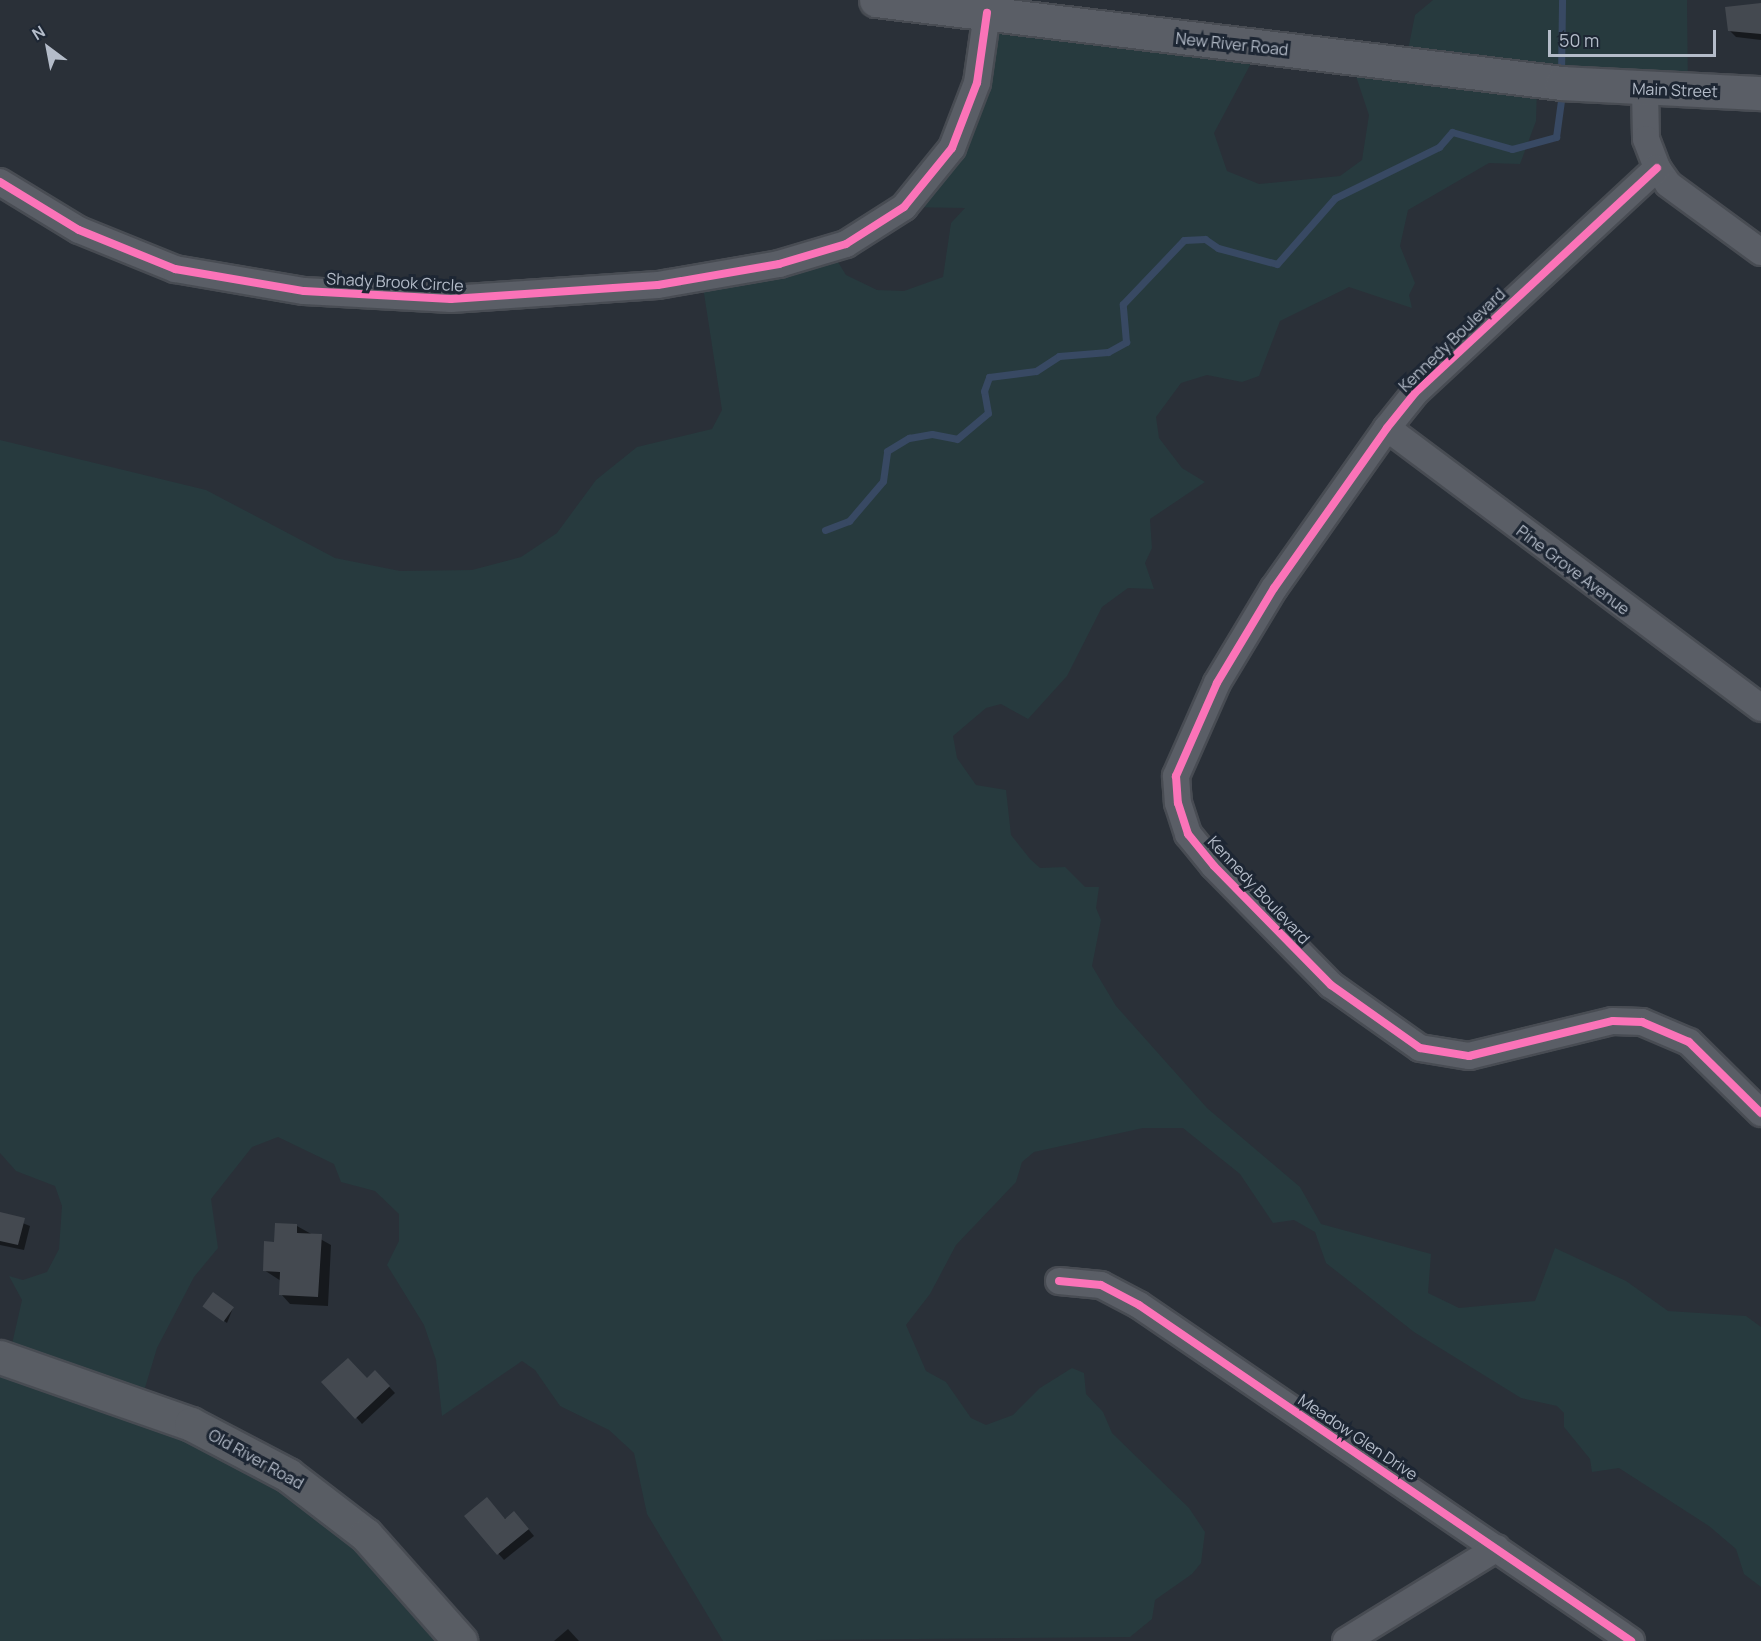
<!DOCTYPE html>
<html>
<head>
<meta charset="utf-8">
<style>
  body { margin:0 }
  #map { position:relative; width:1761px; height:1641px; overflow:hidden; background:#2a3038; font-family:Manrope,sans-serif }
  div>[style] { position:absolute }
  .green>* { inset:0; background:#273a3e }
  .shadow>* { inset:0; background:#0007 }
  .stream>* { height:7px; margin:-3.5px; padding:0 3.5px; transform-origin:3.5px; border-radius:3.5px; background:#384963 }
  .building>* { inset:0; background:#444950; transform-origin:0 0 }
  .roads { filter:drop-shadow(2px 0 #484c53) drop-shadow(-2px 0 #484c53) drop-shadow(0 2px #484c53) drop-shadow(0 -2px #484c53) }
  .minor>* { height:26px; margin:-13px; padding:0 13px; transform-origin:13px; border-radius:13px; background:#5a5e66 }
  .tertiary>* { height:33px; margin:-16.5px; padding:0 16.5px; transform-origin:16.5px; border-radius:16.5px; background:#5a5e66 }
  .secondary>* { height:33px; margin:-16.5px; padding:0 16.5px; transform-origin:16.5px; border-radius:16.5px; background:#595d64 }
  .cycleway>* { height:8px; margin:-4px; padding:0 4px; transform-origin:4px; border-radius:4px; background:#fb73b8 }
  span { translate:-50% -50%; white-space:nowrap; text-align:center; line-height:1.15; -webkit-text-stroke:6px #1d2633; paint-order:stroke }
  .street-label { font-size:16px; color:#b4bcc9 }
  .north { position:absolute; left:18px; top:18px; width:60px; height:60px; -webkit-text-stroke:4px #1d2633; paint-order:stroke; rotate:328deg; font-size:16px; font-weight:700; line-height:24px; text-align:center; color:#b4bcc9 }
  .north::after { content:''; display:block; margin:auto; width:21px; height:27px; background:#b4bcc9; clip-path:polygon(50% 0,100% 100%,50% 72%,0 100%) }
  .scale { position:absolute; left:1548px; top:30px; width:168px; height:27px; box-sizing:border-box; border:3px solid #b4bcc9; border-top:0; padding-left:8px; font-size:18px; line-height:21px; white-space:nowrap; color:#b4bcc9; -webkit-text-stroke:4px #1d2633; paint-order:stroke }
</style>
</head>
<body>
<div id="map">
  <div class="green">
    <div style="clip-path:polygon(1433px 0,1687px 0,1688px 94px,1537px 88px,1536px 121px,1520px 164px,1489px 163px,1408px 210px,1400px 246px,1415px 283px,1409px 295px,1412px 308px,1349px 287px,1280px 321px,1259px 376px,1242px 382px,1207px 375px,1181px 383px,1156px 417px,1159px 438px,1182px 468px,1205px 482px,1150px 519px,1152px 548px,1145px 563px,1154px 589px,1128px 588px,1102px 607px,1067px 676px,1028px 719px,1001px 704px,986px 708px,953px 736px,957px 758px,976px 785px,1006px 790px,1011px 835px,1030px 859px,1040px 868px,1065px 867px,1085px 887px,1099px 887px,1096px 908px,1101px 920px,1092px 966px,1116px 1006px,1207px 1108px,1300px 1187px,1321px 1224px,1431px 1254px,1428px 1293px,1459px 1308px,1535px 1301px,1555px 1248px,1626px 1281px,1668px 1311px,1746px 1316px,1761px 1327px,1761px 1587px,1744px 1574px,1736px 1549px,1709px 1526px,1619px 1468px,1592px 1472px,1590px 1459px,1564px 1427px,1564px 1413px,1557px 1406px,1521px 1398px,1414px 1332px,1326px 1263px,1315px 1232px,1294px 1220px,1273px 1223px,1240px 1174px,1183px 1128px,1143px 1128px,1034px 1152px,1022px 1162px,1016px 1182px,956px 1245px,930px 1294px,906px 1325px,926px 1371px,946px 1382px,971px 1418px,986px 1425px,1013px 1415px,1040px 1388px,1072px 1368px,1084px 1373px,1086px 1394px,1103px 1412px,1112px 1433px,1189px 1508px,1205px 1532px,1201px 1563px,1192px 1574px,1155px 1600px,1152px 1619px,1130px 1637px,723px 1641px,647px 1514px,634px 1453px,609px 1430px,560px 1406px,535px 1370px,522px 1361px,442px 1416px,436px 1360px,424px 1325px,387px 1265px,399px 1241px,399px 1214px,375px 1191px,341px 1182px,334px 1164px,278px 1137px,252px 1147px,211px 1199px,218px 1248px,194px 1277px,157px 1348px,141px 1401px,302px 1488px,458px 1641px,0 1641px,0 1355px,10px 1353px,22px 1300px,9px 1276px,23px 1280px,47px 1272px,59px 1249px,62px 1206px,55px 1186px,16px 1171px,0 1153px,0 440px,206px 490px,335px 558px,400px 571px,472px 570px,521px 557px,557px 533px,596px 480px,637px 447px,712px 429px,722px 410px,703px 287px,833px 254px,846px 275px,877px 290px,904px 291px,943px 277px,951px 223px,965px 208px,904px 207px,952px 148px,987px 13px,1257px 52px,1214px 133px,1227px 171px,1259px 184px,1340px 176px,1362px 160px,1369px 115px,1352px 64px,1404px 70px,1415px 15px)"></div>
  </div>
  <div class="shadow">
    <div style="clip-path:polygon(1761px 5px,1761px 40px,1736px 37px,1729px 30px)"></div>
    <div style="clip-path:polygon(0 1214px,30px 1226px,24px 1250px,0 1245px)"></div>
    <div style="clip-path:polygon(297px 1226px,331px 1245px,328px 1306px,290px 1304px,281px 1294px,281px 1281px,264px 1270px,275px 1243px)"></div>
    <div style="clip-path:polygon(233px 1308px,227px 1323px,207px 1309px)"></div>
    <div style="clip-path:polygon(381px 1378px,395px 1393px,362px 1424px,356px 1417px,367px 1380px)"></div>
    <div style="clip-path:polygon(466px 1517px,520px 1519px,534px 1536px,504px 1560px)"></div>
    <div style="clip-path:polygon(568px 1629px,579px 1641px,554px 1641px)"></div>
  </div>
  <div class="stream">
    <div style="left:1561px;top:75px;width:75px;rotate:-89.2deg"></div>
    <div style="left:825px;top:530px;width:26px;rotate:-21deg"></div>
    <div style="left:849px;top:521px;width:52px;rotate:-49.6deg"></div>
    <div style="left:883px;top:481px;width:30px;rotate:-82deg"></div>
    <div style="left:887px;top:451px;width:26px;rotate:-31deg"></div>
    <div style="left:909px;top:438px;width:23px;rotate:-10deg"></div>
    <div style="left:932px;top:434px;width:25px;rotate:11deg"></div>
    <div style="left:957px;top:439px;width:40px;rotate:-40deg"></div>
    <div style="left:988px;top:413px;width:22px;rotate:-100deg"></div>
    <div style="left:984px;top:391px;width:15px;rotate:-70deg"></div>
    <div style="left:989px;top:377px;width:47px;rotate:-7.3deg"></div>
    <div style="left:1036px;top:371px;width:27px;rotate:-33deg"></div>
    <div style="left:1059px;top:356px;width:49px;rotate:-4.7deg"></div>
    <div style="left:1108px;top:352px;width:21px;rotate:-29deg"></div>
    <div style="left:1126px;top:342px;width:38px;rotate:-95deg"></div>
    <div style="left:1123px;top:304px;width:88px;rotate:-46.4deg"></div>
    <div style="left:1184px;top:240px;width:21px;rotate:-3deg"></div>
    <div style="left:1205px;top:239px;width:16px;rotate:35deg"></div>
    <div style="left:1218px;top:248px;width:61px;rotate:15.2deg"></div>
    <div style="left:1277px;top:264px;width:88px;rotate:-48.7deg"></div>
    <div style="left:1335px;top:198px;width:116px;rotate:-26.1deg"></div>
    <div style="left:1439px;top:147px;width:20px;rotate:-49deg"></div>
    <div style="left:1452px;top:132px;width:62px;rotate:15.8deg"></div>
    <div style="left:1512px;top:149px;width:46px;rotate:-15.3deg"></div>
    <div style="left:1556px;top:137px;width:44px;rotate:-82.2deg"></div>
  </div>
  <div class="building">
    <div style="clip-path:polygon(1761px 3px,1761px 34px,1728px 31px,1725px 7px)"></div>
    <div style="clip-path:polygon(0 1212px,25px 1218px,18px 1245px,0 1241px)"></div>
    <div style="clip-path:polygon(275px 1223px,297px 1224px,297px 1233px,322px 1234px,318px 1297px,279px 1295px,280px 1272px,263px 1271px,264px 1241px,274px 1242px)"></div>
    <div style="left:213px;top:1292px;width:26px;height:18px;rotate:36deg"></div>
    <div style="clip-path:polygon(348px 1358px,367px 1378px,375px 1370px,390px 1386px,355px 1419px,321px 1382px)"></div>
    <div style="clip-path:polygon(487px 1497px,505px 1519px,514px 1511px,529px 1529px,497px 1555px,464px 1516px)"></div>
  </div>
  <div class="roads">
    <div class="minor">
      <div style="left:1645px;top:90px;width:49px;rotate:88.8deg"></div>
      <div style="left:1646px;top:139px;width:31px;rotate:69deg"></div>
      <div style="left:1657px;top:168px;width:19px;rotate:55deg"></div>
      <div style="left:1668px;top:184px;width:115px;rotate:36.2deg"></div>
      <div style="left:1657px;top:168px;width:330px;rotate:137.1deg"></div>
      <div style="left:1415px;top:393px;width:45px;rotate:128.7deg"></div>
      <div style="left:1387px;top:428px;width:196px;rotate:125.2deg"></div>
      <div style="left:1274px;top:588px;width:111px;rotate:121deg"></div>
      <div style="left:1217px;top:683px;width:102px;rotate:113.8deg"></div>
      <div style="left:1176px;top:776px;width:27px;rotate:86deg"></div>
      <div style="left:1178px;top:803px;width:33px;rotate:72deg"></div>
      <div style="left:1188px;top:834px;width:41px;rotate:50.9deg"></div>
      <div style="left:1214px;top:866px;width:167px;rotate:45.5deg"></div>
      <div style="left:1331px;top:985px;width:109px;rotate:35.3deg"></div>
      <div style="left:1420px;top:1048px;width:50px;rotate:9.3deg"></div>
      <div style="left:1469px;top:1056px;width:148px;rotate:-13.7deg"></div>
      <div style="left:1613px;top:1021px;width:29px;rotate:2deg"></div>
      <div style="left:1642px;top:1022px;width:51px;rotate:23.1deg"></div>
      <div style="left:1689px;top:1042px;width:101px;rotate:44.6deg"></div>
      <div style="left:0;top:182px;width:92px;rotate:31.3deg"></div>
      <div style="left:79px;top:230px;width:104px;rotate:22.1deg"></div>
      <div style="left:175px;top:269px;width:131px;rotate:9.7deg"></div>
      <div style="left:304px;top:291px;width:147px;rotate:3.1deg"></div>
      <div style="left:451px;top:299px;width:207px;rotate:-3.9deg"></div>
      <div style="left:658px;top:285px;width:123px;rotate:-9.8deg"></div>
      <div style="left:779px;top:264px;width:70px;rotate:-16.6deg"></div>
      <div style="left:846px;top:244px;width:69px;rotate:-32.5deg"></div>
      <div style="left:904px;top:207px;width:76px;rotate:-50.9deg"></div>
      <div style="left:952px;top:148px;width:70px;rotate:-69deg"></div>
      <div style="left:977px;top:83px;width:71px;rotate:-81.9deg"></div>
      <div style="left:1387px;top:428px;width:467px;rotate:36.8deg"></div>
      <div style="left:1059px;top:1281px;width:42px;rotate:5.4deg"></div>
      <div style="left:1101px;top:1285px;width:43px;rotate:27.8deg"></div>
      <div style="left:1139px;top:1305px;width:596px;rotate:34.33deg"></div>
      <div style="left:1346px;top:1641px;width:177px;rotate:-31.6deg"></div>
    </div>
    <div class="tertiary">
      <div style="left:876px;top:0;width:691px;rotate:6.9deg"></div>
      <div style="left:1562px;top:83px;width:199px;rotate:2.9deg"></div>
    </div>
    <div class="secondary">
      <div style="left:0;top:1357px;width:202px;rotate:19.3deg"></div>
      <div style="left:191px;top:1424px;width:110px;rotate:27.7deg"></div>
      <div style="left:288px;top:1475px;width:98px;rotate:37.6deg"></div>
      <div style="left:366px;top:1535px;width:142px;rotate:48.4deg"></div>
    </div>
  </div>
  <div class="cycleway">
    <div style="left:1657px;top:168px;width:330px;rotate:137.1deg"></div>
    <div style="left:1415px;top:393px;width:45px;rotate:128.7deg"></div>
    <div style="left:1387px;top:428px;width:196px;rotate:125.2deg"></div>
    <div style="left:1274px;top:588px;width:111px;rotate:121deg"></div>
    <div style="left:1217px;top:683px;width:102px;rotate:113.8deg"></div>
    <div style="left:1176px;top:776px;width:27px;rotate:86deg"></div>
    <div style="left:1178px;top:803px;width:33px;rotate:72deg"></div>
    <div style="left:1188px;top:834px;width:41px;rotate:50.9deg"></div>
    <div style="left:1214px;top:866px;width:167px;rotate:45.5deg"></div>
    <div style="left:1331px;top:985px;width:109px;rotate:35.3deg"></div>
    <div style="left:1420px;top:1048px;width:50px;rotate:9.3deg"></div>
    <div style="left:1469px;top:1056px;width:148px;rotate:-13.7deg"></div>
    <div style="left:1613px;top:1021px;width:29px;rotate:2deg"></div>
    <div style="left:1642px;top:1022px;width:51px;rotate:23.1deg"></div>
    <div style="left:1689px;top:1042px;width:101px;rotate:44.6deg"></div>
    <div style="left:0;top:182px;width:92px;rotate:31.3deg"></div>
    <div style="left:79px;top:230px;width:104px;rotate:22.1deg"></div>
    <div style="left:175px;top:269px;width:131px;rotate:9.7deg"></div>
    <div style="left:304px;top:291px;width:147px;rotate:3.1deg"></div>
    <div style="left:451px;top:299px;width:207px;rotate:-3.9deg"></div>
    <div style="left:658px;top:285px;width:123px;rotate:-9.8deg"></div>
    <div style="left:779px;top:264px;width:70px;rotate:-16.6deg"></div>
    <div style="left:846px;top:244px;width:69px;rotate:-32.5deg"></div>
    <div style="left:904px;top:207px;width:76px;rotate:-50.9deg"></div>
    <div style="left:952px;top:148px;width:70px;rotate:-69deg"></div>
    <div style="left:977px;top:83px;width:71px;rotate:-81.9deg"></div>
    <div style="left:1059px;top:1281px;width:42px;rotate:5.4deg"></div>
    <div style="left:1101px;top:1285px;width:43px;rotate:27.8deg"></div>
    <div style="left:1139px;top:1305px;width:596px;rotate:34.33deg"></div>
  </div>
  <div class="street-label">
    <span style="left:1232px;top:44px;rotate:6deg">New River Road</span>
    <span style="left:1675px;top:90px;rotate:2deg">Main Street</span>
    <span style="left:395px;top:282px;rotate:3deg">Shady Brook Circle</span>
    <span style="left:1452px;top:340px;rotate:-44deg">Kennedy Boulevard</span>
    <span style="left:1573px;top:570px;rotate:37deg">Pine Grove Avenue</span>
    <span style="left:1259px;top:890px;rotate:47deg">Kennedy Boulevard</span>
    <span style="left:1358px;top:1437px;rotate:34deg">Meadow Glen Drive</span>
    <span style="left:256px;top:1459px;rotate:29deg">Old River Road</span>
  </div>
  <div class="north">N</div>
  <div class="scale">50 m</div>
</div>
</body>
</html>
